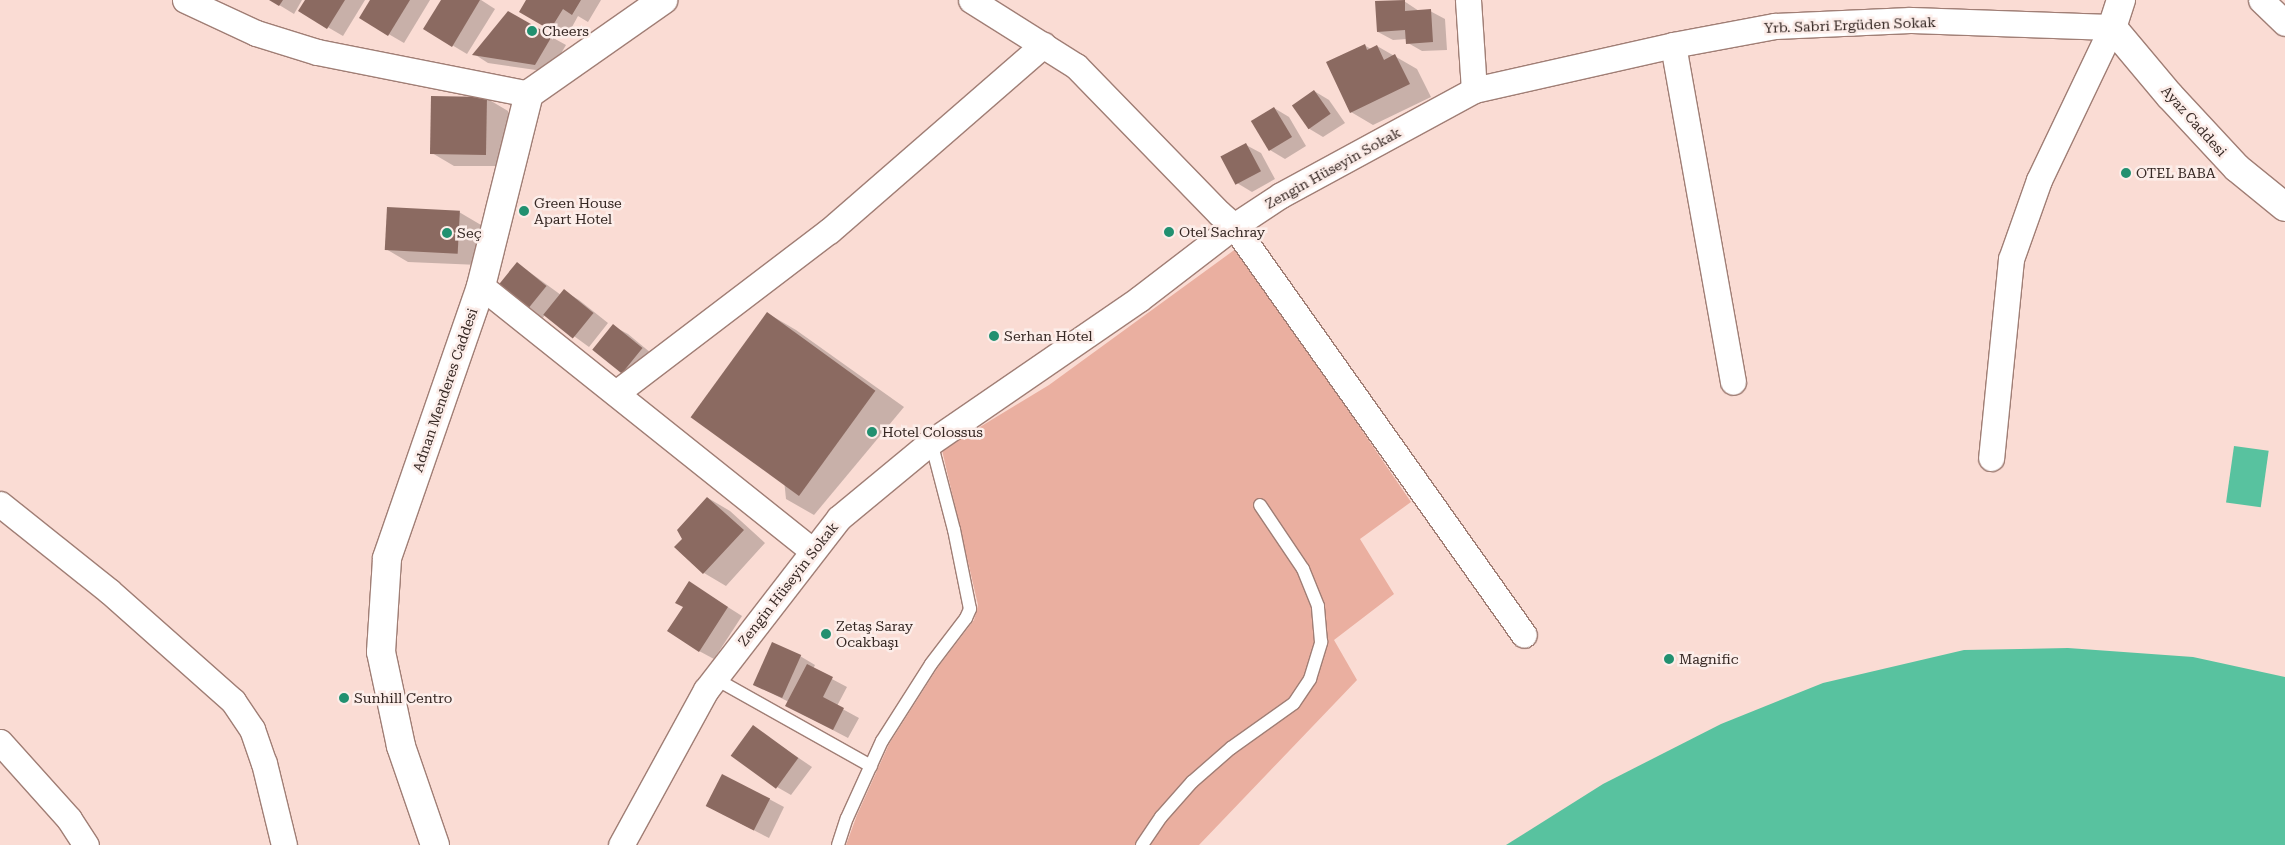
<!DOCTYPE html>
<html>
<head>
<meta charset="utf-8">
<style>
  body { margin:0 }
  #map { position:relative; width:2285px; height:845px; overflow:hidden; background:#fadcd4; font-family:"Roboto Serif",serif }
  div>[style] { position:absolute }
  .green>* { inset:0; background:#eaafa0 }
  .water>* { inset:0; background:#58c29f; transform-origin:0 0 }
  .shadow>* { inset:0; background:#0003 }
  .building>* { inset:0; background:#8b6a61; transform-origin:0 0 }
  .roads { filter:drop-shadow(1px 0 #a07e75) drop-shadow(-1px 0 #a07e75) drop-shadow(0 1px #a07e75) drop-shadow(0 -1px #a07e75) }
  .service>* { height:12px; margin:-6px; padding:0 6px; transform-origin:6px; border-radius:6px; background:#fff }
  .minor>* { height:25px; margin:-12.5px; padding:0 12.5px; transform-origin:12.5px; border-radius:12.5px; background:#fff }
  .tertiary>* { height:28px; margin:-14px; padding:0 14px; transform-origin:14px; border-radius:14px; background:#fff }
  .dots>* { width:14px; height:14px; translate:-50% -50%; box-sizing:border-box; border:2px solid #fcede9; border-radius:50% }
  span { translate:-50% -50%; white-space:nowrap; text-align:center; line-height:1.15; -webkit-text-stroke:5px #fcede9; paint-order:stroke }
  .street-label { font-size:14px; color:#362824 }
  .poi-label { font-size:14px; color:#362824 }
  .left { translate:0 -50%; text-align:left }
</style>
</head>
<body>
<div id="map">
  <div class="green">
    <div style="clip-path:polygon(1237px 248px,1411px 502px,1360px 539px,1394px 594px,1334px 640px,1357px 680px,1199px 845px,846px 845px,857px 815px,889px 744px,938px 667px,974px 620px,978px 605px,942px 450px,1049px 385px)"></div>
  </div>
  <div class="water">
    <div style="left:2234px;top:446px;width:35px;height:57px;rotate:8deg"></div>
    <div style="clip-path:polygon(2068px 648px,2193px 657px,2285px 677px,2285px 845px,1506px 845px,1603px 784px,1721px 724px,1823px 683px,1964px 650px)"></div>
  </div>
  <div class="shadow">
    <div style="clip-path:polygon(271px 0,302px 0,294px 14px)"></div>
    <div style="clip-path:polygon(306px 0,365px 0,343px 36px,300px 11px)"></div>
    <div style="clip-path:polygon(372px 0,430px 0,404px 43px,361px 18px)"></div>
    <div style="clip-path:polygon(442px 0,481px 0,495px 9px,467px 54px,425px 29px)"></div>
    <div style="clip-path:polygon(528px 0,601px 0,588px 22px,578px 16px,566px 38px,521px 11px)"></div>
    <div style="clip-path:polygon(1404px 1px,1419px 11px,1430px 11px,1445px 19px,1447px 50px,1422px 51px,1408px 43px,1407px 39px,1393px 40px,1378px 32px)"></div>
    <div style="clip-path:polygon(508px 13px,566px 45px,550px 72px,488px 63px,474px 54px)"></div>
    <div style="clip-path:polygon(1364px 45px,1371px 49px,1377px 46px,1417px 69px,1431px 97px,1373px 125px,1351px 112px)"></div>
    <div style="clip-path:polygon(1314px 91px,1329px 100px,1345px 123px,1323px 137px,1308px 128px)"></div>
    <div style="clip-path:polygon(486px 98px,508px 111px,508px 166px,454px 166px,432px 153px)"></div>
    <div style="clip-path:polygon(1274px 108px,1289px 117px,1306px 146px,1285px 159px,1270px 150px)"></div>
    <div style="clip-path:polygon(1246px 145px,1261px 153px,1275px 179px,1252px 192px,1237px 183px)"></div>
    <div style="clip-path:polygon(459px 212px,481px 225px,479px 265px,408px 262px,386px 249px)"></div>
    <div style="clip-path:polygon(517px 263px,561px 295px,564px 291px,579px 300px,608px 323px,589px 347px,545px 315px,542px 319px,527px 311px)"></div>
    <div style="clip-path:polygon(767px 313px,796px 330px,904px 407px,814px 515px,786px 499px)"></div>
    <div style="clip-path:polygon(613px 326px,628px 334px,657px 358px,623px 373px)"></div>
    <div style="clip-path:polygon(708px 498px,730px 511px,765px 543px,726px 586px,704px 573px,675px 547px,683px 539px)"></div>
    <div style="clip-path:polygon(704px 592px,742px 616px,714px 659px,699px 651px)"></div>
    <div style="clip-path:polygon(800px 656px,815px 665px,813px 669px,847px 687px,837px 706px,859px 718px,848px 738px,802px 714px,789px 702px,755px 685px)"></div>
    <div style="clip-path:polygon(753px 727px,812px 767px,791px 795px,777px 787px)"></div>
    <div style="clip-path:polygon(769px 799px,784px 807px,769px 838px,707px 806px)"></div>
  </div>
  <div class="building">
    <div style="clip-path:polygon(269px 0,283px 0,279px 6px)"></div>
    <div style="clip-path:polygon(305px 0,345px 0,327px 29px,298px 11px)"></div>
    <div style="clip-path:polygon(370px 0,410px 0,388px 36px,359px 18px)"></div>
    <div style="clip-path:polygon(441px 0,480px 0,452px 47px,423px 29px)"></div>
    <div style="clip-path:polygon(526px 0,581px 0,572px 15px,563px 9px,550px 30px,519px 12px)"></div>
    <div style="clip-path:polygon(1405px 0,1405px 11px,1431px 9px,1433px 42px,1406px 44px,1405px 30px,1377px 32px,1375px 1px)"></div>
    <div style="clip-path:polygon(508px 11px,552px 36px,535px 65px,472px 55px)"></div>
    <div style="clip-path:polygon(1365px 44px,1367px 50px,1377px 45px,1384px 60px,1395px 54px,1410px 84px,1350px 113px,1326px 62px)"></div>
    <div style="left:1314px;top:90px;width:29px;height:27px;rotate:55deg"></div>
    <div style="left:431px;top:96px;width:56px;height:58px;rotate:1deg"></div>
    <div style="left:1274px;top:107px;width:35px;height:27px;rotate:59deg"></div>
    <div style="left:1246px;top:143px;width:32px;height:29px;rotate:62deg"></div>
    <div style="left:387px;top:207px;width:73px;height:43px;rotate:3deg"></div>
    <div style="left:517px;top:262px;width:38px;height:33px;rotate:39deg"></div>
    <div style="left:564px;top:289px;width:38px;height:33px;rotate:39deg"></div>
    <div style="left:767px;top:312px;width:134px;height:130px;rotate:36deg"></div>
    <div style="left:613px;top:324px;width:38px;height:33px;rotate:39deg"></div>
    <div style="clip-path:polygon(707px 497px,744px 530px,703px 574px,674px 547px,682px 539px,677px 530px)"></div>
    <div style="clip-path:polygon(689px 581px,728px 607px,699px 652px,667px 631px,683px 607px,675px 603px)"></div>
    <div style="left:772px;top:642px;width:32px;height:47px;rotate:24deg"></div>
    <div style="clip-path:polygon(807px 664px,833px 677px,823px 697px,844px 708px,833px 730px,785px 706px)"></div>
    <div style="left:753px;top:725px;width:56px;height:38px;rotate:36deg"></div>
    <div style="left:722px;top:774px;width:54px;height:36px;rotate:27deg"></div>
  </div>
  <div class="roads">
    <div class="service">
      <div style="left:714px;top:678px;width:180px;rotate:29.3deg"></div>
      <div style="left:838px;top:845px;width:28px;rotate:-72deg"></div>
      <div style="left:847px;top:818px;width:85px;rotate:-65.6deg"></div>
      <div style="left:882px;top:741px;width:91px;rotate:-57.5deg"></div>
      <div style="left:931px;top:664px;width:58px;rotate:-52.7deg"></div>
      <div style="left:966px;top:618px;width:10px;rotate:-66deg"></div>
      <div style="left:970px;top:609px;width:81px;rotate:-101.4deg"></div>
      <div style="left:954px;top:530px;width:91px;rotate:-104.6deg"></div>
      <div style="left:1142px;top:845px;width:34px;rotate:-56deg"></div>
      <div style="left:1161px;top:817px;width:47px;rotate:-48.5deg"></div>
      <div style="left:1192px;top:782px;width:52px;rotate:-41.1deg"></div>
      <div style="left:1231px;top:748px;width:77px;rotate:-35.5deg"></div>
      <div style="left:1294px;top:703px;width:29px;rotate:-56deg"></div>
      <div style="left:1310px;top:679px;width:39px;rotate:-73deg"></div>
      <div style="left:1321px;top:642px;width:36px;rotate:-95deg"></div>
      <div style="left:1318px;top:606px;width:40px;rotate:-112deg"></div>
      <div style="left:1303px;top:569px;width:77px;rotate:-123.9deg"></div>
    </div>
    <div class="minor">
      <div style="left:185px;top:0;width:78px;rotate:24.9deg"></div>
      <div style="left:256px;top:33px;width:64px;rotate:17.3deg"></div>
      <div style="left:317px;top:52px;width:216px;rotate:11.2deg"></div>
      <div style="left:971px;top:0;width:124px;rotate:32.2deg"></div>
      <div style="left:1076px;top:66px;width:205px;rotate:45.8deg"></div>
      <div style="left:1219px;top:213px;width:20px;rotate:41deg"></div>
      <div style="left:1234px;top:226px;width:501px;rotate:54.66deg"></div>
      <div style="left:1468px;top:0;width:90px;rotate:86.2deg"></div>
      <div style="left:2261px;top:0;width:33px;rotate:44deg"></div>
      <div style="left:1673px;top:45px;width:342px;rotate:79.9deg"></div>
      <div style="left:481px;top:286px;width:423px;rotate:38.6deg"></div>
      <div style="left:616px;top:393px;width:268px;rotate:-37.3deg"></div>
      <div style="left:829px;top:231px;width:284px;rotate:-41deg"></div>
      <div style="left:0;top:504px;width:139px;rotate:38.6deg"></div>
      <div style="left:109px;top:591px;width:166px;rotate:41.6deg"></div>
      <div style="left:233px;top:701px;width:34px;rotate:56deg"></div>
      <div style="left:252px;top:729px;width:36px;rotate:71deg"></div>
      <div style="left:264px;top:763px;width:84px;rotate:76.3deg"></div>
      <div style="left:0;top:742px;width:103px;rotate:48.1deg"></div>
      <div style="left:69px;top:819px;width:31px;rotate:57deg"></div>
      <div style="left:621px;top:845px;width:177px;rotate:-61.3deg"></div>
      <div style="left:706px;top:690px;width:217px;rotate:-52.3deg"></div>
      <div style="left:839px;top:518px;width:119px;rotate:-39.6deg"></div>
      <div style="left:931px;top:442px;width:252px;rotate:-34.5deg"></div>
      <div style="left:1139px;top:299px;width:120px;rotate:-37.5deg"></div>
      <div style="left:1234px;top:226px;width:56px;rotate:-33.4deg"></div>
      <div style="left:1281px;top:195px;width:220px;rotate:-28.5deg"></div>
      <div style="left:1474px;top:90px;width:204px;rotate:-12.7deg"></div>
      <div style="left:1673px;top:45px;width:104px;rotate:-10.6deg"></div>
      <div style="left:1775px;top:26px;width:135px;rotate:-2.5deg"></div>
      <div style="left:1910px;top:20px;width:202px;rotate:2deg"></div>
      <div style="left:2112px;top:27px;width:170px;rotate:115.5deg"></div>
      <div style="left:2039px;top:180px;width:84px;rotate:109.5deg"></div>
      <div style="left:2011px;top:259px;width:200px;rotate:95.7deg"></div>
    </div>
    <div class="tertiary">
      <div style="left:2121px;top:0;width:28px;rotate:108deg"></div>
      <div style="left:2112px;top:27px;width:90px;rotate:50deg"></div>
      <div style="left:2170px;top:96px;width:98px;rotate:47.1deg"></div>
      <div style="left:2237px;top:168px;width:62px;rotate:39.1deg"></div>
      <div style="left:435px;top:845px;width:105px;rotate:-109deg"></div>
      <div style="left:401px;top:746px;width:96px;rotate:-102deg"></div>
      <div style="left:381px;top:652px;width:94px;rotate:-86.3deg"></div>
      <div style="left:387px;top:558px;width:288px;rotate:-70.9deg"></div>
      <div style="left:481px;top:286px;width:198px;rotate:-76deg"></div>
      <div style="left:529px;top:94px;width:164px;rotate:-35deg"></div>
    </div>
  </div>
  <div class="dots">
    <div style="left:532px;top:31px;background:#219070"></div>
    <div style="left:2126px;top:173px;background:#219070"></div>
    <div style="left:524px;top:211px;background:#219070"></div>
    <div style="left:1169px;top:232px;background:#219070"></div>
    <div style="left:447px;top:233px;background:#219070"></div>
    <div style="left:994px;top:336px;background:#219070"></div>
    <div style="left:872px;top:432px;background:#219070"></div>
    <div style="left:826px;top:634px;background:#219070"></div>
    <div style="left:1669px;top:659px;background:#219070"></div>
    <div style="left:344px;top:698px;background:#219070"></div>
  </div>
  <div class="street-label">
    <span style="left:1850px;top:25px;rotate:-2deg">Yrb. Sabri Ergüden Sokak</span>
    <span style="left:2194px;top:121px;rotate:48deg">Ayaz Caddesi</span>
    <span style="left:1333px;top:168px;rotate:-29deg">Zengin Hüseyin Sokak</span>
    <span style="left:445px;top:390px;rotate:-71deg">Adnan Menderes Caddesi</span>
    <span style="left:788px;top:584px;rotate:-52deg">Zengin Hüseyin Sokak</span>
  </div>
  <div class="poi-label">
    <span class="left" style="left:542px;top:31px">Cheers</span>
    <span class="left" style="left:2136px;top:173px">OTEL BABA</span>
    <span class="left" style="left:534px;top:211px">Green House<br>Apart Hotel</span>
    <span class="left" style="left:1179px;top:232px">Otel Sachray</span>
    <span class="left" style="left:457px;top:233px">Seç</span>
    <span class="left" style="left:1004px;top:336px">Serhan Hotel</span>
    <span class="left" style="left:882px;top:432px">Hotel Colossus</span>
    <span class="left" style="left:836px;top:634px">Zetaş Saray<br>Ocakbaşı</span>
    <span class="left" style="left:1679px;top:659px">Magnific</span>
    <span class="left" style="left:354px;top:698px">Sunhill Centro</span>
  </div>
</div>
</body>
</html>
